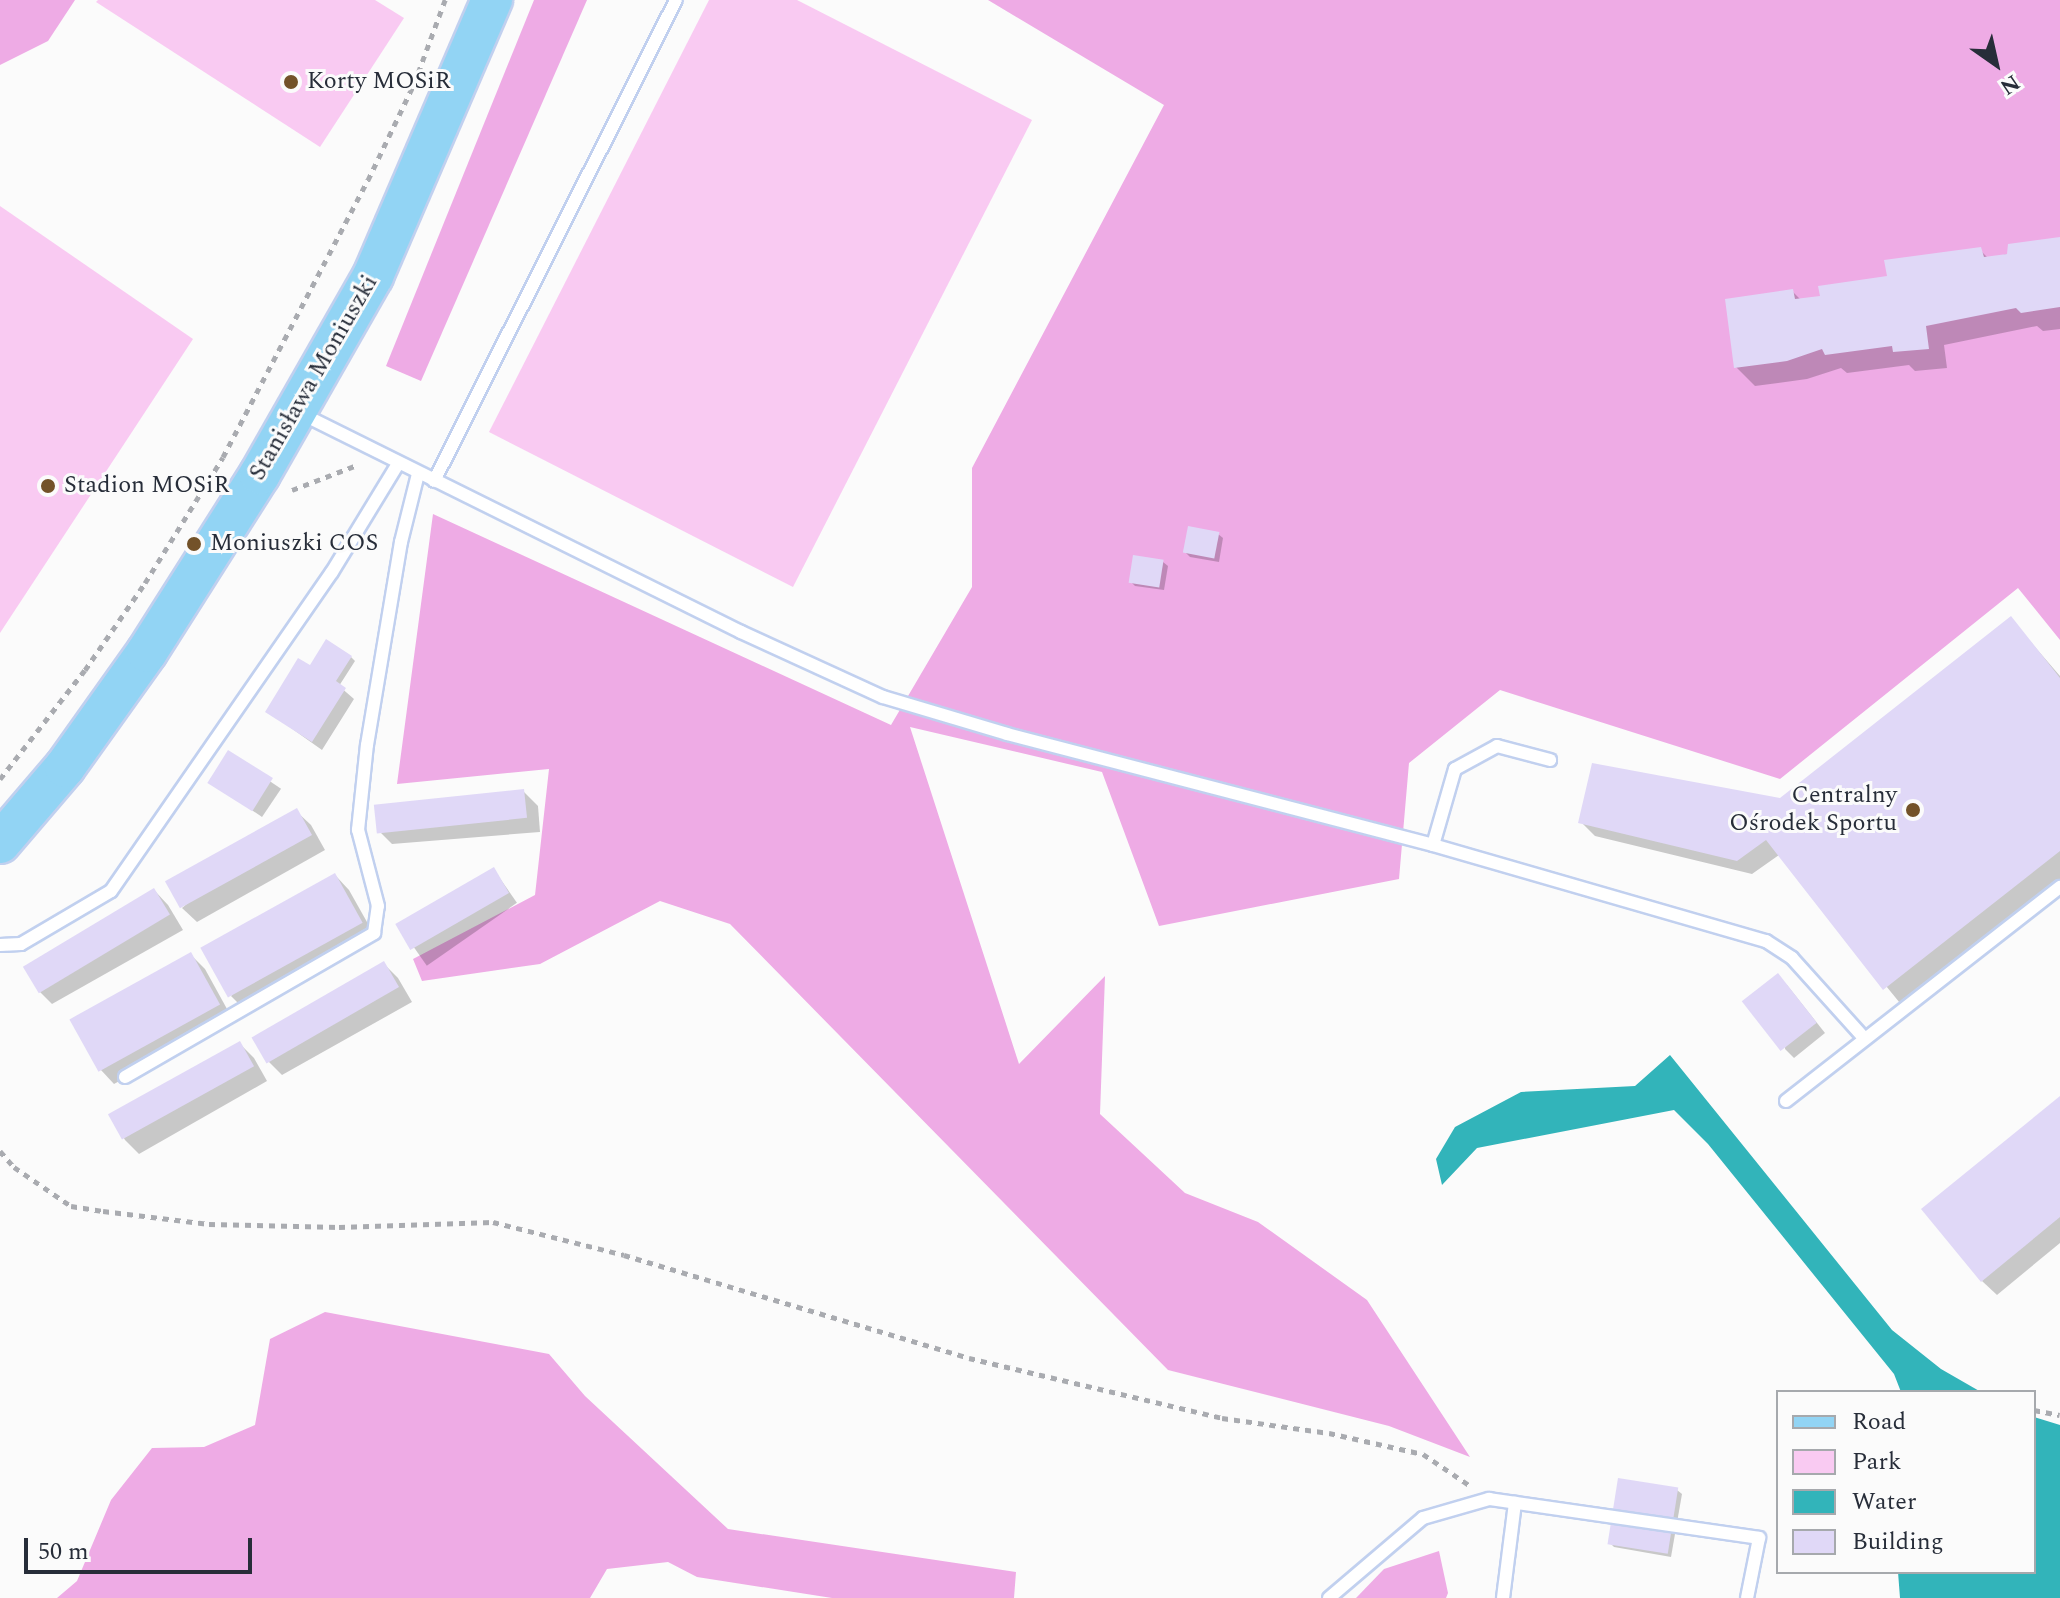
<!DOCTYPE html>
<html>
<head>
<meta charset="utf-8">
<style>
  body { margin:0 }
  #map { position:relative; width:2060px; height:1598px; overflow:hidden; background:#fbfbfb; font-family:Spectral,serif }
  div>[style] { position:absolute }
  .green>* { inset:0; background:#f9caf2 }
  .forest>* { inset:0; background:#eeabe5 }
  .water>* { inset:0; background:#32b4ba }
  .shadow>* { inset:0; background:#0003; transform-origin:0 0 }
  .building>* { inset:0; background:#e0d8f7; transform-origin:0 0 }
  .path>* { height:5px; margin-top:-2.5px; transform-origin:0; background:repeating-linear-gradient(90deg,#a9abb0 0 6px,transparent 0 12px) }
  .roads { filter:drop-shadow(2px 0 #c1d0ef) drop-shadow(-2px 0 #c1d0ef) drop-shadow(0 2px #c1d0ef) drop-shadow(0 -2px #c1d0ef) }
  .service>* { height:12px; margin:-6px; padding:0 6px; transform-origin:6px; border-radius:6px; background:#fff }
  .primary>* { height:40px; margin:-20px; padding:0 20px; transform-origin:20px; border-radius:20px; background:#92d4f4 }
  .dots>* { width:22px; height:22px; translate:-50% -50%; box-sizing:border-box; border:4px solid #fbfbfb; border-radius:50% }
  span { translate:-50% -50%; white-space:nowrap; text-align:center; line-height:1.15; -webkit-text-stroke:6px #fbfbfb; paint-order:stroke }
  .poi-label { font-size:24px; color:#272d39 }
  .left { translate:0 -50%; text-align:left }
  .right { translate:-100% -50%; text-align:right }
  .street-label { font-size:24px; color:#272d39 }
  .legend { position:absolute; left:1776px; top:1390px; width:260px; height:184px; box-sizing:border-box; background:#fbfbfb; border:2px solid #a6a9ad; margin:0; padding:10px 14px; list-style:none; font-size:24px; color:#272d39 }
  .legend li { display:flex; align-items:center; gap:16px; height:40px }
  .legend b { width:40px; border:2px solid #a6a9ad }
  .north { position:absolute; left:1956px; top:24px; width:80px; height:80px; -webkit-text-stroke:6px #fbfbfb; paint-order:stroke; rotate:146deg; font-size:22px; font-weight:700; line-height:32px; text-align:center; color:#272d39 }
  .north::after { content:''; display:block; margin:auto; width:28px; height:36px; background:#272d39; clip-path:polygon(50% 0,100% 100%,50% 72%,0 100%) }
  .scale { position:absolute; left:24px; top:1538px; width:228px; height:36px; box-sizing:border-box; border:4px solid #272d39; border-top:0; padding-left:10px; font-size:24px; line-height:28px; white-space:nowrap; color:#272d39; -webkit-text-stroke:6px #fbfbfb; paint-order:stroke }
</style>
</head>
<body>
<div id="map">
  <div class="green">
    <div style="clip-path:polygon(98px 0,375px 0,404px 18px,320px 147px,96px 2px)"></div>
    <div style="clip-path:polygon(709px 0,797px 0,1032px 120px,793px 587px,489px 432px)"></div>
    <div style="clip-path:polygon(0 206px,193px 339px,0 633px)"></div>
  </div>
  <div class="forest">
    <div style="clip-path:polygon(0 0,75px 0,48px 41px,0 65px)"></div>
    <div style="clip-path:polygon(534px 0,587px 0,421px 381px,386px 366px)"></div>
    <div style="clip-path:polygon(988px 0,2060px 0,2060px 640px,2018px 588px,1780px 779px,1500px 690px,1409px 763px,1399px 879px,1159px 926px,1102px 772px,910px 727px,1019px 1064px,1105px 976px,1100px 1114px,1185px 1193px,1258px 1222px,1367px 1300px,1470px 1457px,1389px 1426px,1168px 1370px,730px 924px,660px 901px,540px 964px,422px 981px,413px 959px,535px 895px,549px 769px,397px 784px,433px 514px,891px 725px,972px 587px,972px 468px,1164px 105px)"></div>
    <div style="clip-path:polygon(325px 1312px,549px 1354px,585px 1396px,728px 1529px,1016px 1572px,1014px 1598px,832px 1598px,697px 1577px,668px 1562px,607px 1569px,590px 1598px,57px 1598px,77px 1581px,111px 1500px,152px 1448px,204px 1447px,255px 1425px,270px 1339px)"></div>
    <div style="clip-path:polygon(1439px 1551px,1448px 1593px,1446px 1598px,1356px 1598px,1384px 1569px)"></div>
  </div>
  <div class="water">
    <div style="clip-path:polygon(1670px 1055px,1892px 1330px,1941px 1369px,1981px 1392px,1901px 1392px,1894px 1374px,1708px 1144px,1674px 1110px,1477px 1148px,1442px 1185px,1436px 1159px,1455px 1127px,1521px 1092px,1635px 1086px)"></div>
    <div style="clip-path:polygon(2034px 1417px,2060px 1425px,2060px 1598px,1900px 1598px,1898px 1572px,2034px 1572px)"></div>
  </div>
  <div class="shadow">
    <div style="clip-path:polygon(2060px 239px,2060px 329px,2043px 331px,2037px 326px,1944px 345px,1947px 368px,1915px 371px,1909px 365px,1847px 373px,1841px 368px,1807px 379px,1755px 386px,1736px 367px,1792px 291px,1801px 300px,1822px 298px,1980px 250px,1989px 259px)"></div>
    <div style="clip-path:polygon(1218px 534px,1223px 538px,1219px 562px,1190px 557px,1186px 553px)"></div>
    <div style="clip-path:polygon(1163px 562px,1168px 566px,1164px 590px,1135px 586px,1131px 582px)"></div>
    <div style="clip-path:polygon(2011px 619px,2060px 676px,2060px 885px,1904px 1008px,1779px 855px,1752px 874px,1595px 836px,1581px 822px,1779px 800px)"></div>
    <div style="clip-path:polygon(351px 657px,355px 661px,339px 686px,354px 699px,322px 750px,267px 711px,317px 672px)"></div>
    <div style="left:228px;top:753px;width:64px;height:34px;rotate:34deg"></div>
    <div style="clip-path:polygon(523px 791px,538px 806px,540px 832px,392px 844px,378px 830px)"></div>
    <div style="clip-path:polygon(296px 811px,311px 825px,325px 850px,197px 922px,182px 908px)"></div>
    <div style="left:494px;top:870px;width:40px;height:110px;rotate:55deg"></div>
    <div style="clip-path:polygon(335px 875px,349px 890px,376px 938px,246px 1011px,231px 996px)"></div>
    <div style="clip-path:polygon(154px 890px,168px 905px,183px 930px,52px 1004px,37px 989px)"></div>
    <div style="clip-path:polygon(191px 955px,205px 969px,232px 1018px,114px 1084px,100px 1069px)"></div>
    <div style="clip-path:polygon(384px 964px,398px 978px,412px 1002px,282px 1075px,268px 1061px)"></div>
    <div style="clip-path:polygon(1787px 985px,1825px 1033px,1794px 1058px,1785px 1049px)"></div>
    <div style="clip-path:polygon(240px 1044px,254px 1058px,267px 1081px,139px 1154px,125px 1140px,112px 1117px)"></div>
    <div style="clip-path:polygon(2060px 1098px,2060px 1243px,1997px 1295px,1982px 1281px)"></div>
    <div style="clip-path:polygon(1677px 1490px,1682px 1494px,1671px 1557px,1614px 1547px,1610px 1543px)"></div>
  </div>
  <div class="building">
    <div style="clip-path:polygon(2060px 237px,2060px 307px,2021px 313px,2016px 308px,1926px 326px,1929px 349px,1893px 352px,1892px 346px,1825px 355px,1822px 349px,1787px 361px,1734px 368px,1725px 299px,1793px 289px,1795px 299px,1820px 296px,1818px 286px,1887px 276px,1884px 260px,1981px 247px,1984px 257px,2007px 254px,2008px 244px)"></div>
    <div style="left:1188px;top:526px;width:32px;height:27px;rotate:11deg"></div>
    <div style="left:1133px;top:555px;width:31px;height:28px;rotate:9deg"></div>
    <div style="clip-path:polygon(2011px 616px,2060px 678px,2060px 851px,1883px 990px,1766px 840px,1737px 861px,1578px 823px,1592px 763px,1780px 798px)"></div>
    <div style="clip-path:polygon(326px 639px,352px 656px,336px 681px,346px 688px,312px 742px,265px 712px,298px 658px,310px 665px)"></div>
    <div style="left:228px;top:750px;width:53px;height:39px;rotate:32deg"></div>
    <div style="left:524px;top:789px;width:29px;height:151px;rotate:84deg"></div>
    <div style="left:297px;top:808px;width:31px;height:151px;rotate:61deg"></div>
    <div style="left:494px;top:867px;width:30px;height:114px;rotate:60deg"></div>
    <div style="left:335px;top:873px;width:57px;height:154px;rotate:61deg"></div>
    <div style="left:154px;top:888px;width:31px;height:153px;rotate:59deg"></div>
    <div style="left:191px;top:952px;width:60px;height:139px;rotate:61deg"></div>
    <div style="left:384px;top:961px;width:30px;height:153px;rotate:60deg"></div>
    <div style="left:1778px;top:973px;width:63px;height:46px;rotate:52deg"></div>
    <div style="left:240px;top:1041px;width:29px;height:151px;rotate:61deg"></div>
    <div style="clip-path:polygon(2060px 1096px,2060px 1217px,1981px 1282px,1921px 1209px)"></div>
    <div style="left:1618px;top:1478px;width:61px;height:67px;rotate:9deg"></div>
  </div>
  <div class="path">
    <div style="left:292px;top:490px;width:70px;rotate:-21deg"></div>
    <div style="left:0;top:779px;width:138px;rotate:-52.1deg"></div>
    <div style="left:85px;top:670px;width:106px;rotate:-55.4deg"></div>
    <div style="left:145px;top:583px;width:148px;rotate:-58.2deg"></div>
    <div style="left:223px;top:457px;width:313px;rotate:-62.4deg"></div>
    <div style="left:368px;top:180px;width:106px;rotate:-64.4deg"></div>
    <div style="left:414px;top:84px;width:90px;rotate:-69.7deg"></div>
    <div style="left:0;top:1151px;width:21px;rotate:49deg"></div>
    <div style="left:14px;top:1167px;width:69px;rotate:34.4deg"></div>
    <div style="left:71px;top:1206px;width:32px;rotate:9deg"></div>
    <div style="left:103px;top:1211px;width:107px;rotate:7deg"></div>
    <div style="left:209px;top:1224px;width:130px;rotate:1.3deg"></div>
    <div style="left:339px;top:1227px;width:154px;rotate:-1.9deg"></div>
    <div style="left:493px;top:1222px;width:135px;rotate:14.1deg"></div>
    <div style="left:624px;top:1255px;width:360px;rotate:16.6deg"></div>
    <div style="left:969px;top:1358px;width:260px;rotate:13.3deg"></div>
    <div style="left:1222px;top:1418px;width:108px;rotate:8deg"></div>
    <div style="left:1329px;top:1433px;width:96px;rotate:12.6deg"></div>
    <div style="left:1423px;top:1454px;width:55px;rotate:34deg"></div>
    <div style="left:2034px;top:1410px;width:26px;rotate:11deg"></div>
  </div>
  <div class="roads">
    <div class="service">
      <div style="left:302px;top:414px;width:490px;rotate:26.4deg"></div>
      <div style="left:741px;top:632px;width:156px;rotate:24.6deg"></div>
      <div style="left:883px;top:697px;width:129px;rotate:16.6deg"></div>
      <div style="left:1007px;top:734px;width:440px;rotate:14.6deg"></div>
      <div style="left:1433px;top:845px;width:347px;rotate:16.1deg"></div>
      <div style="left:1766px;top:941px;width:31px;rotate:33deg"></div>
      <div style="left:1792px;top:958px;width:108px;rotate:48deg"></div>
      <div style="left:434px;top:481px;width:538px;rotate:-63.29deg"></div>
      <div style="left:1433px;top:845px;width:79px;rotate:-73.9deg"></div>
      <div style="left:1455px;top:769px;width:48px;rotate:-28.7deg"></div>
      <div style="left:1497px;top:746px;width:55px;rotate:14.8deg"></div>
      <div style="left:0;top:945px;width:21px;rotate:-3deg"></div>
      <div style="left:21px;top:944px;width:104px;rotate:-30.5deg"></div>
      <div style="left:111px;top:891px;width:388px;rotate:-55.3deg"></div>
      <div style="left:332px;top:572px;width:127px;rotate:-58.6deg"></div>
      <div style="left:125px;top:1077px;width:288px;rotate:-30deg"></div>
      <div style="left:374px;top:933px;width:27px;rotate:-82deg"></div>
      <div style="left:378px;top:906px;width:79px;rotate:-104.7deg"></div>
      <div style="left:358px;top:830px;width:85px;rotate:-84deg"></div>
      <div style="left:367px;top:745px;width:206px;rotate:-80.5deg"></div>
      <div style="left:401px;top:542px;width:70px;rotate:-76deg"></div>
      <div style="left:1786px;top:1101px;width:348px;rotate:-38deg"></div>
      <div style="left:1329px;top:1598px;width:123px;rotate:-40.4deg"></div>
      <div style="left:1423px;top:1518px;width:69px;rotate:-16.1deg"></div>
      <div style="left:1489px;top:1499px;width:273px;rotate:8.2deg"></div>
      <div style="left:1759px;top:1538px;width:61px;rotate:101.3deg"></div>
      <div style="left:1503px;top:1598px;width:96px;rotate:-82.8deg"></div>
    </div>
    <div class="primary">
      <div style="left:0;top:843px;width:100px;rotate:-49.5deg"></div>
      <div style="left:65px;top:767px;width:141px;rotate:-54.5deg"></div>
      <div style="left:147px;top:652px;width:211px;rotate:-57.6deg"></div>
      <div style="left:260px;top:474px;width:228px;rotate:-60.3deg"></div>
      <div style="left:373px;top:276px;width:301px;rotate:-66.7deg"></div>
    </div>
  </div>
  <div class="dots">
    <div style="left:291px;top:82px;background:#735229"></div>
    <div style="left:48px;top:486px;background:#735229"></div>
    <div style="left:194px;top:544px;background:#735229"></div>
    <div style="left:1913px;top:810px;background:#735229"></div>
  </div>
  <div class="poi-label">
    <span class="left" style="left:307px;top:82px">Korty MOSiR</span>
    <span class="left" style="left:64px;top:486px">Stadion MOSiR</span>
    <span class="left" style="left:210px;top:544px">Moniuszki COS</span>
    <span class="right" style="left:1897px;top:810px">Centralny<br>Ośrodek Sportu</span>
  </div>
  <div class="street-label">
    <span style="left:314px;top:378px;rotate:-60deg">Stanisława Moniuszki</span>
  </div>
  <ul class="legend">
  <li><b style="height:10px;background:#92d4f4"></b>Road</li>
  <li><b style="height:22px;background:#f9caf2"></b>Park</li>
  <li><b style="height:22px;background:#32b4ba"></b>Water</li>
  <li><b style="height:22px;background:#e0d8f7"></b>Building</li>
  </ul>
  <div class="north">N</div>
  <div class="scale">50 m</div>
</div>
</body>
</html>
